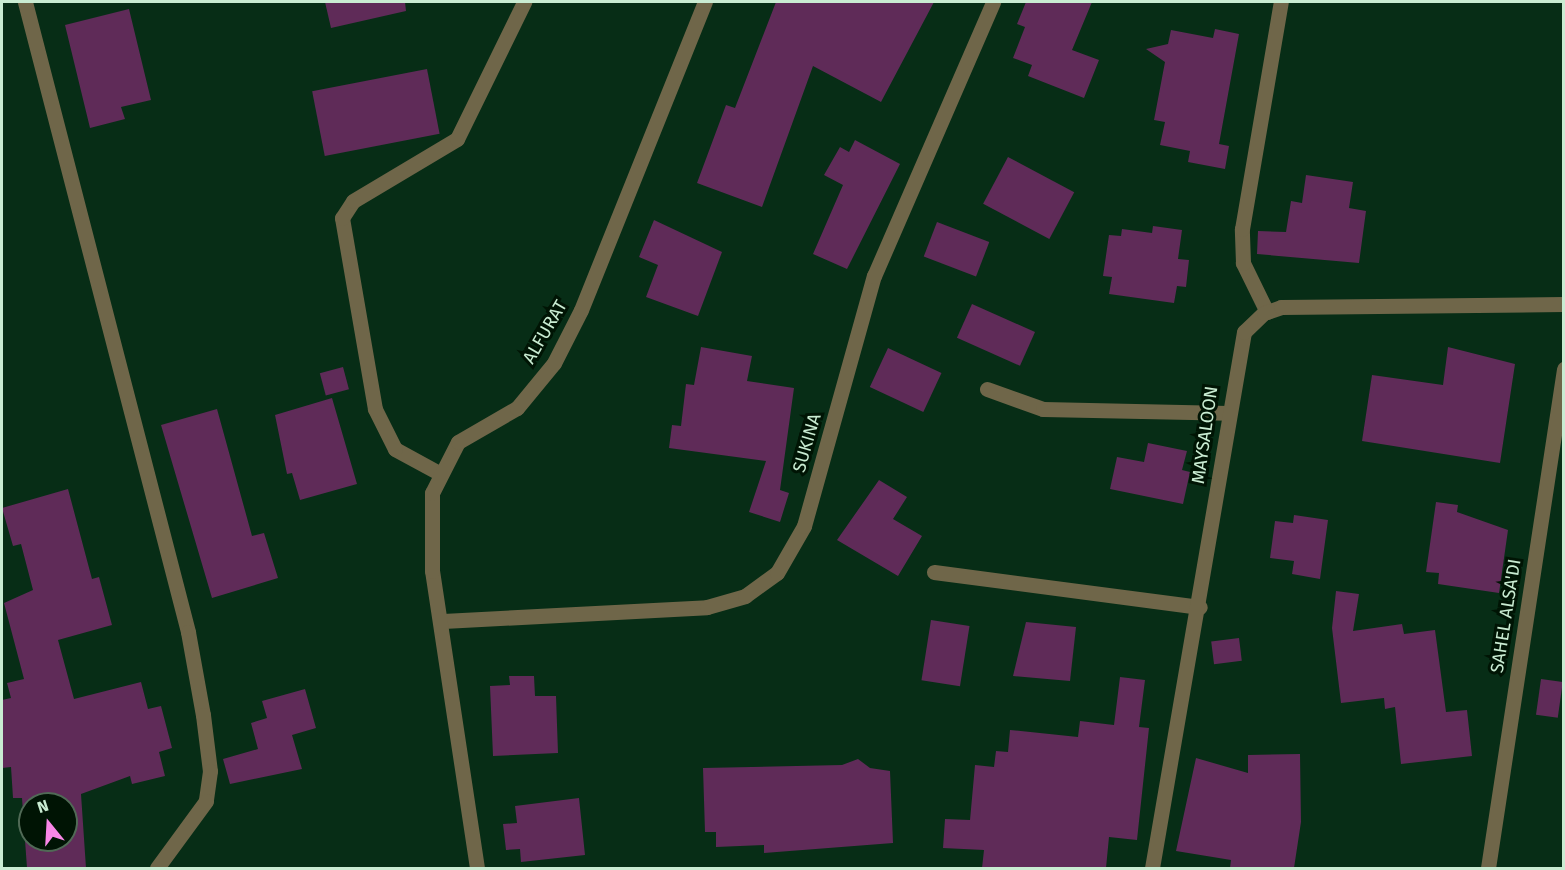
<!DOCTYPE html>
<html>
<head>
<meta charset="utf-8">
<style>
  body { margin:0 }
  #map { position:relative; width:1565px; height:870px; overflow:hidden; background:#072d16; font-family:"Fira Sans",sans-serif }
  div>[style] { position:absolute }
  .building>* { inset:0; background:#5f2b58; transform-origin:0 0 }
  .minor>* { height:15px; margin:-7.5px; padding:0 7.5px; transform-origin:7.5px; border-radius:7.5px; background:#6f6649 }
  span { translate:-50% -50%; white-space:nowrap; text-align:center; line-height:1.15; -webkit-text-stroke:6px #001404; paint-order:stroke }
  .street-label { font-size:18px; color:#c9ecd2 }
  .frame { position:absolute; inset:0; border:3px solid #c9ecd2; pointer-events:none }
  .north { position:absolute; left:18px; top:792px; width:60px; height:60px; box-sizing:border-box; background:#001404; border:2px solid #506a56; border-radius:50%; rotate:342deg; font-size:16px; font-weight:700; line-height:24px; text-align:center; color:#c9ecd2 }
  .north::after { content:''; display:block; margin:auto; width:21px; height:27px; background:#f987e8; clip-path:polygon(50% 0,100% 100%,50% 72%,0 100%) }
</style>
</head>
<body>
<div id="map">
  <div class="building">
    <div style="clip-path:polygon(325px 2px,405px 2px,406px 11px,331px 28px)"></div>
    <div style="clip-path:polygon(776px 2px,934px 2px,881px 102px,813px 66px,762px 207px,697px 183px,726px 105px,735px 108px)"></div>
    <div style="clip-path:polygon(1026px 2px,1092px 2px,1072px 50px,1099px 60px,1084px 98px,1028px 76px,1032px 65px,1013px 58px,1025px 27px,1017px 24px)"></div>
    <div style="clip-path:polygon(129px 9px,151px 100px,121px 107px,125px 119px,90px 128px,65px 25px)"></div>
    <div style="clip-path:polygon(1215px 29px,1239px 34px,1219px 144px,1229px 146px,1225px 169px,1188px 162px,1190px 151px,1160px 145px,1165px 122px,1154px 120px,1165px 62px,1146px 49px,1168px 44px,1171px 30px,1213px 38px)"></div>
    <div style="left:427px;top:69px;width:66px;height:117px;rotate:79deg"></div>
    <div style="clip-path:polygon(855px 140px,900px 164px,847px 269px,813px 254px,843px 185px,824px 175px,840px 147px,849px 152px)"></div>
    <div style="left:1008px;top:157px;width:75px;height:53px;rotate:28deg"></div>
    <div style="clip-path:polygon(1306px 175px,1353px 182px,1349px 208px,1366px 211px,1359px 263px,1257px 254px,1258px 231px,1286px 232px,1291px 201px,1302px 203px)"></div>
    <div style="clip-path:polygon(654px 220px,722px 252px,698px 316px,646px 297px,658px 265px,639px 257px)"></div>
    <div style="left:937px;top:222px;width:56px;height:37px;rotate:21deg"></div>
    <div style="clip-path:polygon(1153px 226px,1182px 230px,1178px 259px,1189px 260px,1186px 287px,1177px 286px,1174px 303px,1109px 294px,1112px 277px,1103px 276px,1109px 235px,1121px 236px,1122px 229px,1152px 233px)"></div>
    <div style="left:972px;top:304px;width:69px;height:37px;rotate:24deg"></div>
    <div style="clip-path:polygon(701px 347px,752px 356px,747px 381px,794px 388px,780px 490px,789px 493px,780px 522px,749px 512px,766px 461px,669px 448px,672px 425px,681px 426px,686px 384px,694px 385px)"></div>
    <div style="clip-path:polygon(1448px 347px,1515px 364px,1500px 463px,1362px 441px,1372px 375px,1443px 385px)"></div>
    <div style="left:888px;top:348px;width:59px;height:43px;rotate:25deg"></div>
    <div style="left:343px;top:367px;width:23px;height:24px;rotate:75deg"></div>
    <div style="clip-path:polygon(332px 398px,357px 484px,300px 500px,292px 473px,287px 474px,275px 415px)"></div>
    <div style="clip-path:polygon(217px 409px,252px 536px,264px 533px,278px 578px,212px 598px,161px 425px)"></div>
    <div style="clip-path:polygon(1148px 443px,1187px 451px,1182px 470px,1190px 472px,1183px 504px,1110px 489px,1117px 457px,1144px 462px)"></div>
    <div style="clip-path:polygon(879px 480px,907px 497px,893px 519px,922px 536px,898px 576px,837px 540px)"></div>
    <div style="clip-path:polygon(evenodd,68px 489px,92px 579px,99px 577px,112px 625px,58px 640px,74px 699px,141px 682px,148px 709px,161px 706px,172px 748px,159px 752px,165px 776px,132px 784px,130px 776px,81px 794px,86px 868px,27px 868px,22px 798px,13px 798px,11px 767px,2px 768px,2px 700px,11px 698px,7px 683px,24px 679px,4px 603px,33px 590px,21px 544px,13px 546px,2px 508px,68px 489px,30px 804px,66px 804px,66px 840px,30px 840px,30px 804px)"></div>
    <div style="clip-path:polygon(1436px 502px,1458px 505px,1457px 512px,1508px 530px,1499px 593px,1438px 584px,1439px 573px,1426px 572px)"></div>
    <div style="clip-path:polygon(1294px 515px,1328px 520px,1320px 579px,1292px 574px,1294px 561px,1270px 558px,1275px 521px,1293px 523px)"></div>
    <div style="clip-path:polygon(1336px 591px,1359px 594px,1353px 631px,1402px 624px,1404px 634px,1435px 630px,1446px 712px,1467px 710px,1472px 756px,1401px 764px,1395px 707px,1385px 709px,1384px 698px,1341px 703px,1332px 628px)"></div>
    <div style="left:931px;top:620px;width:39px;height:61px;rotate:9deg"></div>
    <div style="clip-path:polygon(1026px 622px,1076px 627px,1070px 681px,1013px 676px)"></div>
    <div style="left:1239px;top:638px;width:23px;height:28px;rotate:83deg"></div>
    <div style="clip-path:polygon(509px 676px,534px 676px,535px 696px,556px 696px,558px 753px,493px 756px,490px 686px,510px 685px)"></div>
    <div style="clip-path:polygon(1120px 677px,1145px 680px,1139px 727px,1149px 728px,1137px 840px,1109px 837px,1106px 868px,982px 868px,984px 850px,943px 848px,945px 819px,970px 820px,975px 765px,994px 767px,996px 751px,1008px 752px,1010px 730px,1078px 737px,1080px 721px,1114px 725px)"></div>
    <div style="left:1541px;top:679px;width:22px;height:36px;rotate:8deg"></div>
    <div style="clip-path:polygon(305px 689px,316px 728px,292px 735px,302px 769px,230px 784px,223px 759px,258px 749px,251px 723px,267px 718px,262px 701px)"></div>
    <div style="clip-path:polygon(1300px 754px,1301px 822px,1294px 868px,1230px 868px,1231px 860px,1176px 851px,1196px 758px,1248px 773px,1248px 755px)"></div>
    <div style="clip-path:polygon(858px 759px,870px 768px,890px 771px,893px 843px,764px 853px,764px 845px,716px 847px,716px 832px,705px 832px,703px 768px,842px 765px)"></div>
    <div style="clip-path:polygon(579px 798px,585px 855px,521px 862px,520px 849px,506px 850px,503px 824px,517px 823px,515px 806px)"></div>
  </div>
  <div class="minor">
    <div style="left:25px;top:2px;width:651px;rotate:75.49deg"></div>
    <div style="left:188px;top:632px;width:84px;rotate:79.8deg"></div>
    <div style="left:203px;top:715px;width:56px;rotate:82.9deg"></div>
    <div style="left:210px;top:771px;width:30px;rotate:98deg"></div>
    <div style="left:206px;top:801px;width:83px;rotate:126.2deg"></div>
    <div style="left:1267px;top:312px;width:55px;rotate:-116.1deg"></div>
    <div style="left:1243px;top:263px;width:34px;rotate:-92deg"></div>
    <div style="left:1242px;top:229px;width:230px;rotate:-80.3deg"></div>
    <div style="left:987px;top:389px;width:59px;rotate:19.7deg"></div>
    <div style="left:1043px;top:409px;width:185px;rotate:1.2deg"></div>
    <div style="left:439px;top:473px;width:50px;rotate:-151.4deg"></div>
    <div style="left:395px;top:449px;width:45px;rotate:-116.6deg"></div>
    <div style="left:375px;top:409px;width:194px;rotate:-99.8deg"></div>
    <div style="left:342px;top:218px;width:20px;rotate:-57deg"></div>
    <div style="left:353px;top:201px;width:121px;rotate:-30.8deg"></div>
    <div style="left:457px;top:139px;width:153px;rotate:-63.9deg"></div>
    <div style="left:934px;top:572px;width:268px;rotate:7.5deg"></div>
    <div style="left:443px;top:621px;width:264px;rotate:-3deg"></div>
    <div style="left:707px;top:607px;width:40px;rotate:-16deg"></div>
    <div style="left:745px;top:596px;width:39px;rotate:-36deg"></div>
    <div style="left:777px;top:573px;width:54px;rotate:-60.1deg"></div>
    <div style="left:804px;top:526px;width:260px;rotate:-74.4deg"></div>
    <div style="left:874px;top:276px;width:299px;rotate:-66.5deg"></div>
    <div style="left:477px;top:868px;width:300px;rotate:-98.6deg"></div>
    <div style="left:432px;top:571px;width:78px;rotate:-90deg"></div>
    <div style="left:432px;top:493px;width:57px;rotate:-63deg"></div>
    <div style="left:458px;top:442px;width:68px;rotate:-30deg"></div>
    <div style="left:517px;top:408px;width:58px;rotate:-50.6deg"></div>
    <div style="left:554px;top:363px;width:59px;rotate:-63deg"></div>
    <div style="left:581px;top:310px;width:332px;rotate:-68.1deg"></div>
    <div style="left:1152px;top:868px;width:544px;rotate:-80.26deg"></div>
    <div style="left:1244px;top:332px;width:28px;rotate:-44deg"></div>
    <div style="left:1264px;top:313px;width:18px;rotate:-19deg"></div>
    <div style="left:1281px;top:307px;width:283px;rotate:-0.6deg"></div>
    <div style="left:1488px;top:868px;width:505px;rotate:-81.34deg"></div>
  </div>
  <div class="street-label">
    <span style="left:545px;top:332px;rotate:-60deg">ALFURAT</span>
    <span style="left:1205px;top:435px;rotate:-82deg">MAYSALOON</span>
    <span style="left:807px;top:443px;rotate:-74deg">SUKINA</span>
    <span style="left:1506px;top:616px;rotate:-81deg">SAHEL ALSA'DI</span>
  </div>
  <div class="frame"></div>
  <div class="north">N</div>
</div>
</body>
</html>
